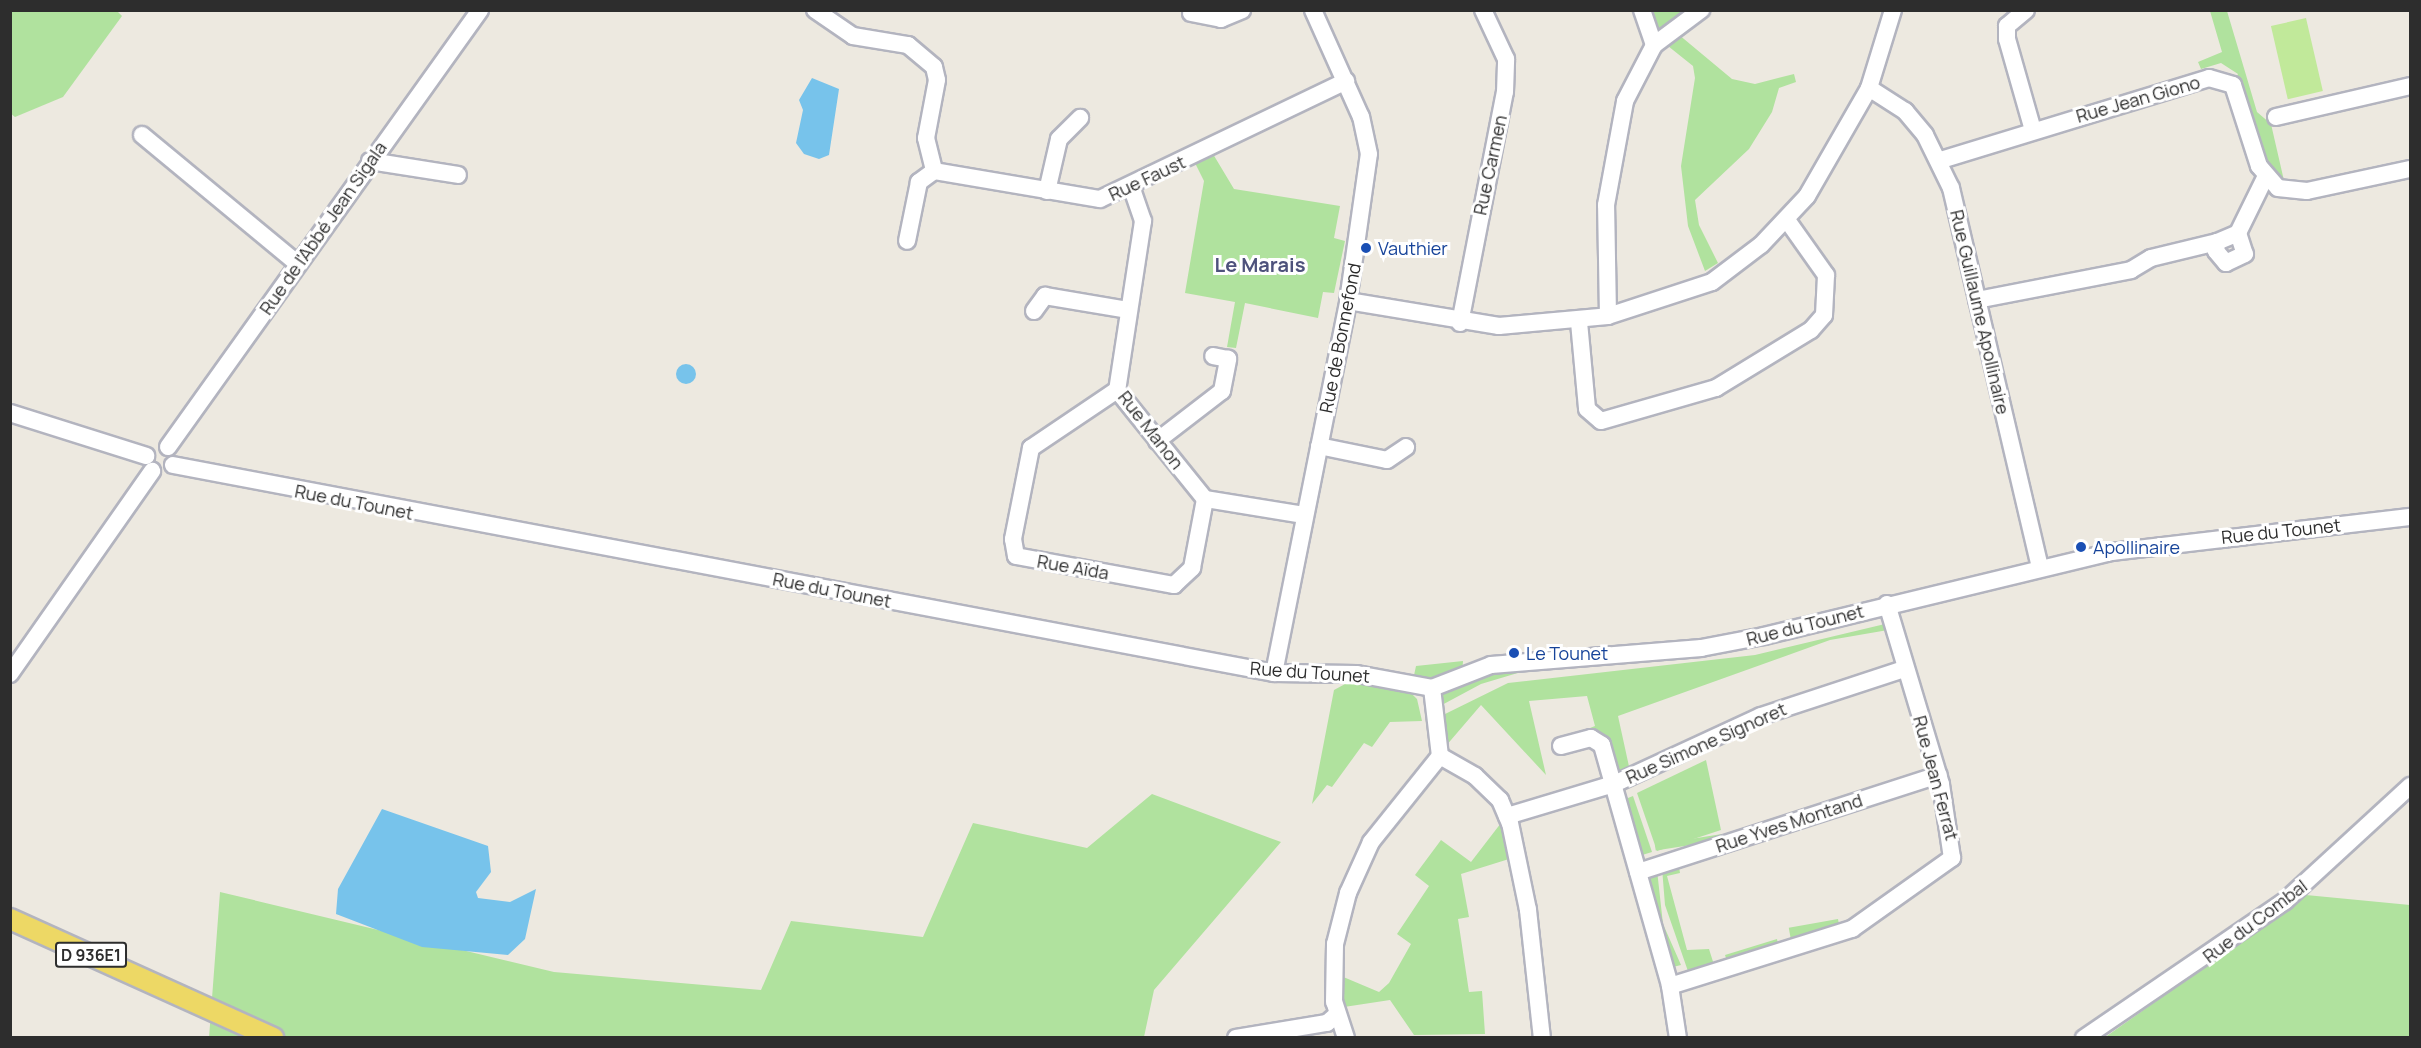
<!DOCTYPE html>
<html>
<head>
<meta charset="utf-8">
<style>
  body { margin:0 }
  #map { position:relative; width:2421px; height:1048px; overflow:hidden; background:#ede9e0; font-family:Manrope,sans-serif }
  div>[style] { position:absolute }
  .green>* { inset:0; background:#b0e29e; transform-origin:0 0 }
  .pitch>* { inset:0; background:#c1e99a; transform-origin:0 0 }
  .water>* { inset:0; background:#77c3eb }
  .round { border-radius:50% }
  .roads { filter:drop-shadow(2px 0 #b3b4bf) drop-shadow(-2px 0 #b3b4bf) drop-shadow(0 2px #b3b4bf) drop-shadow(0 -2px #b3b4bf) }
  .minor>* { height:16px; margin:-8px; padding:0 8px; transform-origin:8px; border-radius:8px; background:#fff }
  .major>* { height:20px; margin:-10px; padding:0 10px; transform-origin:10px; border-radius:10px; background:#edd865 }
  .dots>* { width:16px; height:16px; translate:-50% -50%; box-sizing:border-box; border:3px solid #fff; border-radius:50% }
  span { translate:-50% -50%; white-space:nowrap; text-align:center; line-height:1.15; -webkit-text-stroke:6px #fff; paint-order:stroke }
  .shield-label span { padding:2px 4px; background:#fff; border:2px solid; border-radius:4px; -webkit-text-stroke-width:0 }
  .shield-label { font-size:16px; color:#2d2d2d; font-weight:700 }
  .street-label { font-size:18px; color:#2d2d2d }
  .transit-label { font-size:18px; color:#164399 }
  .left { translate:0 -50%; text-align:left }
  .neighbourhood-label { font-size:20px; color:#4e527c; font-weight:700 }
  .frame { position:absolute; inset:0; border:12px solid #2d2d2d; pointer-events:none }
</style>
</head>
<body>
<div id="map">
  <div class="green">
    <div style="clip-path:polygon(10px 11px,117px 11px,122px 16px,63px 97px,15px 117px,10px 113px)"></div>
    <div style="clip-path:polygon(1647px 11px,1682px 11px,1683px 13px,1657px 35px)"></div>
    <div style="clip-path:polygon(2210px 11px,2227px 11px,2257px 112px,2271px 124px,2285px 185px,2265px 169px,2234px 83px,2238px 74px,2221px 63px,2201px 69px,2198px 62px,2222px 52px)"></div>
    <div style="clip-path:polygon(1678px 34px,1732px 79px,1755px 84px,1794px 74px,1796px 82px,1779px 88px,1772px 112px,1749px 149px,1695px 200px,1699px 225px,1718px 263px,1705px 271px,1688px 226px,1681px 166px,1695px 78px,1693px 66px,1668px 46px)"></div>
    <div style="clip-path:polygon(1213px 154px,1234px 189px,1340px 206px,1334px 238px,1345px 241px,1334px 293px,1323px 292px,1318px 318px,1245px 303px,1236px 348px,1227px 347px,1235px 302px,1185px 293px,1204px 181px,1195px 163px)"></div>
    <div style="clip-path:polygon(1885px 624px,1888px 630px,1830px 640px,1618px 716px,1630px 771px,1617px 776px,1606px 740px,1585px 730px,1595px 726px,1587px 696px,1529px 701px,1546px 775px,1481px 705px,1445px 747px,1441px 716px,1508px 683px,1755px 655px)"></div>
    <div style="clip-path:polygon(1463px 661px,1462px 674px,1413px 680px,1416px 666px)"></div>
    <div style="clip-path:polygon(1541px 666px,1481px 684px,1440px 706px,1442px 693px,1497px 669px)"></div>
    <div style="clip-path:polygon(1342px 680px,1406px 688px,1417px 699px,1422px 721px,1390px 722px,1372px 747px,1364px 743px,1332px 787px,1327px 785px,1312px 804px,1334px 690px,1347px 683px)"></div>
    <div style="clip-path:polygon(1706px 760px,1721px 830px,1657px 851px,1637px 793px)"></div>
    <div style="clip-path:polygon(1152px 794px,1281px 842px,1154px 990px,1144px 1037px,209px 1038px,220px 892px,554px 972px,761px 990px,791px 921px,923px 937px,973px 823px,1087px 848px)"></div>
    <div style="clip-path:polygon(1633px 796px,1652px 852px,1639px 856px,1623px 800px)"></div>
    <div style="clip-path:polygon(1501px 823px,1509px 859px,1461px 874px,1469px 917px,1458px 919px,1469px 992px,1482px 991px,1485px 1034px,1414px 1035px,1390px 1000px,1344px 1007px,1341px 976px,1379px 992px,1389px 983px,1411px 944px,1397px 934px,1429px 886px,1415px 875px,1441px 840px,1471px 862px)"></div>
    <div style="left:1722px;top:834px;width:6px;height:68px;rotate:81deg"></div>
    <div style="clip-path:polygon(1679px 867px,1680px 873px,1667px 876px,1687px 950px,1709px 949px,1715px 968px,1690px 977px,1665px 905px,1662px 868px)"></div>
    <div style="clip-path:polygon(1657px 870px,1663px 924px,1681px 965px,1669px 968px,1645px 881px)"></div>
    <div style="clip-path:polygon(2306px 895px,2410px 905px,2410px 1037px,2104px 1038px)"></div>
    <div style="left:1838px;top:919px;width:11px;height:50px;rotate:80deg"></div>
    <div style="clip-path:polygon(1777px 939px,1779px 949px,1727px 961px,1725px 955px)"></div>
  </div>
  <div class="pitch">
    <div style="left:2306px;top:18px;width:75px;height:36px;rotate:77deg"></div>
  </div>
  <div class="water">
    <div style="clip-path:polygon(812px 78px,839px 89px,829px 155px,819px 159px,804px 154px,796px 143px,803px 110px,799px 100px)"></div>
    <div class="round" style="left:676px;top:364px;width:20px;height:20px"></div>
    <div style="clip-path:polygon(382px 809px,488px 846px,491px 872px,476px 892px,478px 898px,510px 902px,536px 889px,525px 939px,508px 955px,422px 947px,336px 914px,338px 889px)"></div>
  </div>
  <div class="roads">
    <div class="minor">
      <div style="left:815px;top:10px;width:46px;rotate:34.4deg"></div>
      <div style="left:853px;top:36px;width:56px;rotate:9.3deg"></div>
      <div style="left:908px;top:45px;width:34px;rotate:40deg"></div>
      <div style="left:934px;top:67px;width:13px;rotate:77deg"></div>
      <div style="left:937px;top:80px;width:59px;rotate:100.7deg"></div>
      <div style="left:926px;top:138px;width:34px;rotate:76deg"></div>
      <div style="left:934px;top:171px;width:19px;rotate:144deg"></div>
      <div style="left:919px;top:182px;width:60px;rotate:101.5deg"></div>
      <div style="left:1642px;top:10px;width:37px;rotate:71deg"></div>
      <div style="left:2026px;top:10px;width:25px;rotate:140deg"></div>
      <div style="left:2007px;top:26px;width:13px;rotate:90deg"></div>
      <div style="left:2007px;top:39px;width:95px;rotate:74.1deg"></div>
      <div style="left:1191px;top:13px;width:31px;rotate:11deg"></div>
      <div style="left:1221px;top:19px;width:23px;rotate:-23deg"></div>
      <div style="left:1869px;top:88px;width:43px;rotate:32.6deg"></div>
      <div style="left:1905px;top:111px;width:31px;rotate:50deg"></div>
      <div style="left:1925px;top:135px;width:59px;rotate:63.9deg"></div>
      <div style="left:1951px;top:188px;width:388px;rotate:76.8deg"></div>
      <div style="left:2276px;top:117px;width:138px;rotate:-13deg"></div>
      <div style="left:142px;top:135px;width:201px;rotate:39.6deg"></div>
      <div style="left:1941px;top:160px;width:280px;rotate:-17deg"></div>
      <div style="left:2209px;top:78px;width:25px;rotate:16deg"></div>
      <div style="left:2233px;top:85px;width:85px;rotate:72.2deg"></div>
      <div style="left:2259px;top:166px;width:29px;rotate:49deg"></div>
      <div style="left:2278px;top:188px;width:29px;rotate:6deg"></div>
      <div style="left:2307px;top:191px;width:105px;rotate:-12.1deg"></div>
      <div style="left:370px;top:161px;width:89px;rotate:9deg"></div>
      <div style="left:934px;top:171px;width:168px;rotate:9.6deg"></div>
      <div style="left:1100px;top:199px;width:273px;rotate:-25.6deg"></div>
      <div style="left:1131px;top:186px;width:37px;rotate:71deg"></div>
      <div style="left:1143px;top:221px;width:171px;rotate:98.7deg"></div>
      <div style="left:1117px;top:390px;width:140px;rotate:51.1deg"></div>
      <div style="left:1205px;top:499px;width:100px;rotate:9.2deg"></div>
      <div style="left:1047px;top:191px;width:53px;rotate:-77deg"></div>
      <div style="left:1059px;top:139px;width:30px;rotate:-45deg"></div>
      <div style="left:2238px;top:233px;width:22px;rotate:72deg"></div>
      <div style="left:2245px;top:254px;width:21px;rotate:155deg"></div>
      <div style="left:2226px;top:263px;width:16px;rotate:-130deg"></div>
      <div style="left:2216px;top:251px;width:9px;rotate:-84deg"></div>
      <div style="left:2217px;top:242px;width:23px;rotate:-23deg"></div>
      <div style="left:2238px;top:233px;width:61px;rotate:-63.9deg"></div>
      <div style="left:1977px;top:300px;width:157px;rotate:-11deg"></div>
      <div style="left:2131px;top:270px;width:23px;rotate:-31deg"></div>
      <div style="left:2151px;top:258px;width:68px;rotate:-13.6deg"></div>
      <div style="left:1348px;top:301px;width:153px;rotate:9.4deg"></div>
      <div style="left:1499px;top:326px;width:109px;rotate:-5.2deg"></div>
      <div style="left:1608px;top:316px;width:109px;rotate:-18.1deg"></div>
      <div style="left:1712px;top:282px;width:61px;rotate:-37.1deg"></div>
      <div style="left:1761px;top:245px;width:67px;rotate:-46.8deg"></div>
      <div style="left:1807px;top:196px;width:125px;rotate:-60.1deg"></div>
      <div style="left:1869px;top:88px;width:82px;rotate:-72.9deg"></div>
      <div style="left:1034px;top:311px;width:19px;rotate:-54deg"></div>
      <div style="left:1045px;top:296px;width:85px;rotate:9.5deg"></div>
      <div style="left:1608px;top:316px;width:111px;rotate:-91deg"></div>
      <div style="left:1606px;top:205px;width:106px;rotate:-79.6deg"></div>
      <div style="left:1625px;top:101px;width:63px;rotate:-62.6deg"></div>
      <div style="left:1654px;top:45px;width:59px;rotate:-36.7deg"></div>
      <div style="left:1579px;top:322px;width:87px;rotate:84.7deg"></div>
      <div style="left:1587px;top:409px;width:18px;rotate:41deg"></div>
      <div style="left:1601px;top:421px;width:120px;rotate:-16deg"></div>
      <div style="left:1716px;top:388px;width:111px;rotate:-31.4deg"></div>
      <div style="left:1811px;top:330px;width:20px;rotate:-49deg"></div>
      <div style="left:1824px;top:315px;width:40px;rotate:-87.1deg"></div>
      <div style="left:1826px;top:275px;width:67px;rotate:-125.3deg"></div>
      <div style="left:1460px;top:323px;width:235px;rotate:-79deg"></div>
      <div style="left:1505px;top:92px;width:33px;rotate:-88deg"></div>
      <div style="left:1506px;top:59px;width:54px;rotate:-115.1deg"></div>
      <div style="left:1117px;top:390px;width:104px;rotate:146deg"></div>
      <div style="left:1031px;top:448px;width:93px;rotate:101.2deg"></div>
      <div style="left:1013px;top:539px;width:17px;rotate:80deg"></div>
      <div style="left:1016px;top:556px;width:161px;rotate:10.4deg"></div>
      <div style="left:1174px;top:585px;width:25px;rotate:-43deg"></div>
      <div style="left:1192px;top:568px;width:70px;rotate:-79.3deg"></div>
      <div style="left:10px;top:413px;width:143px;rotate:17.5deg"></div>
      <div style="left:1157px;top:441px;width:82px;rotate:-37.6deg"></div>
      <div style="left:1222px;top:391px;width:33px;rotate:-79deg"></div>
      <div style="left:1228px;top:359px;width:15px;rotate:-169deg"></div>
      <div style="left:1319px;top:446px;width:69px;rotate:11.6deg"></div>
      <div style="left:1387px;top:460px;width:23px;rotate:-34deg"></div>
      <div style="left:168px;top:447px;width:537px;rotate:-54.47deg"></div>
      <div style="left:173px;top:465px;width:1120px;rotate:10.7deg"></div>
      <div style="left:1274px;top:673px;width:83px;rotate:0.7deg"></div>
      <div style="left:1357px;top:674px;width:76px;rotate:10.6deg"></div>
      <div style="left:1432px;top:688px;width:63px;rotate:-21.3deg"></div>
      <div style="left:1491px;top:665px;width:211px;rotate:-4.6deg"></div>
      <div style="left:1701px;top:648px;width:64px;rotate:-10.8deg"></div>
      <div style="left:1764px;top:636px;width:357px;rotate:-13.6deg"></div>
      <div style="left:2111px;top:552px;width:301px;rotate:-6.7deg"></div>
      <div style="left:1274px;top:673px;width:379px;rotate:-78.7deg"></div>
      <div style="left:1348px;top:301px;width:148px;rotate:-81.9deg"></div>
      <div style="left:1369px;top:154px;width:38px;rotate:-102deg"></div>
      <div style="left:1361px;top:117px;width:117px;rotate:-114.2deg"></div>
      <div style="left:10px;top:674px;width:248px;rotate:-55deg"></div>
      <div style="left:1432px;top:688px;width:68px;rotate:83.3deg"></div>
      <div style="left:1440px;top:756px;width:40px;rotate:29.7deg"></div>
      <div style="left:1475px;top:776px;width:35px;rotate:44deg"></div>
      <div style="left:1500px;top:800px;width:25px;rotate:67deg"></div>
      <div style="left:1510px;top:823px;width:89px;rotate:78.3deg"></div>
      <div style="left:1528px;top:910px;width:129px;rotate:83.8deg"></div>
      <div style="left:1561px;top:746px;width:31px;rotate:-15deg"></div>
      <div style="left:1591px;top:738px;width:13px;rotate:32deg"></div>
      <div style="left:1602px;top:745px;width:250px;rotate:74.2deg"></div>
      <div style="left:1670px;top:986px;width:53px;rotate:81.3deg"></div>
      <div style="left:1507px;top:816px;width:112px;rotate:-16.7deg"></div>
      <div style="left:1614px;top:784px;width:162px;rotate:-24.8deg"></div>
      <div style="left:1761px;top:716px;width:151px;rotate:-18.2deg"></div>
      <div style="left:1638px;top:872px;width:316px;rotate:-17.9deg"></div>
      <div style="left:1670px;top:986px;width:191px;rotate:-17.4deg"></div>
      <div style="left:1852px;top:929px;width:123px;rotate:-35.4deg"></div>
      <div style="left:1952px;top:858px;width:75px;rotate:-98.5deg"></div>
      <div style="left:1941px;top:784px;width:188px;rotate:-106.7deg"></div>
      <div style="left:1236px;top:1038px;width:92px;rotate:-9.4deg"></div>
      <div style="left:1327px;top:1023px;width:11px;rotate:-41deg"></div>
      <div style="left:1346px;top:1038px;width:38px;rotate:-108deg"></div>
      <div style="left:1334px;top:1002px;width:58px;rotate:-89deg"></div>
      <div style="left:1335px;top:944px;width:53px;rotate:-75.7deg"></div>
      <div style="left:1348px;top:893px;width:56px;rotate:-65.7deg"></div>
      <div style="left:1371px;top:842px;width:110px;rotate:-51.3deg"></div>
      <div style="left:2084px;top:1038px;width:243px;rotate:-34.3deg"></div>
      <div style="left:2285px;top:901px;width:170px;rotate:-42.6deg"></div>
    </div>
    <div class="major">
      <div style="left:10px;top:919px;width:289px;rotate:24.3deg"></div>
    </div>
  </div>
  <div class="dots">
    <div style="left:1366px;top:248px;background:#1a4fb4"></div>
    <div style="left:2081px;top:547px;background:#1a4fb4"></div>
    <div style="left:1514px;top:653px;background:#1a4fb4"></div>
  </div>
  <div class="shield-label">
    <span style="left:91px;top:955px">D 936E1</span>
  </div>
  <div class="street-label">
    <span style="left:2138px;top:99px;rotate:-16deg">Rue Jean Giono</span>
    <span style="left:1490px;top:165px;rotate:-78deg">Rue Carmen</span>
    <span style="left:1147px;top:178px;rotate:-25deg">Rue Faust</span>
    <span style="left:323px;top:228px;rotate:-55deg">Rue de l'Abbé Jean Sigala</span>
    <span style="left:1980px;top:312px;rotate:77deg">Rue Guillaume Apollinaire</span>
    <span style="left:1340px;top:338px;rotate:-79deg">Rue de Bonnefond</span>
    <span style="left:1151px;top:430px;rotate:52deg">Rue Manon</span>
    <span style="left:354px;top:502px;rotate:11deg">Rue du Tounet</span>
    <span style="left:2281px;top:531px;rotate:-6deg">Rue du Tounet</span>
    <span style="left:1073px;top:567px;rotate:10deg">Rue Aïda</span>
    <span style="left:832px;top:590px;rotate:11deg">Rue du Tounet</span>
    <span style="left:1805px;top:625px;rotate:-14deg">Rue du Tounet</span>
    <span style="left:1310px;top:672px;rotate:4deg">Rue du Tounet</span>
    <span style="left:1706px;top:743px;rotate:-24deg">Rue Simone Signoret</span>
    <span style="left:1936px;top:778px;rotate:75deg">Rue Jean Ferrat</span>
    <span style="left:1789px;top:823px;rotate:-18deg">Rue Yves Montand</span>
    <span style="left:2255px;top:921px;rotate:-37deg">Rue du Combal</span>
  </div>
  <div class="transit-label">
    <span class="left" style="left:1378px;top:248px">Vauthier</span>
    <span class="left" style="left:2093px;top:547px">Apollinaire</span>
    <span class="left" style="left:1526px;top:653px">Le Tounet</span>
  </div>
  <div class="neighbourhood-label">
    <span style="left:1260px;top:264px">Le Marais</span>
  </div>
  <div class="frame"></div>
</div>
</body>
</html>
